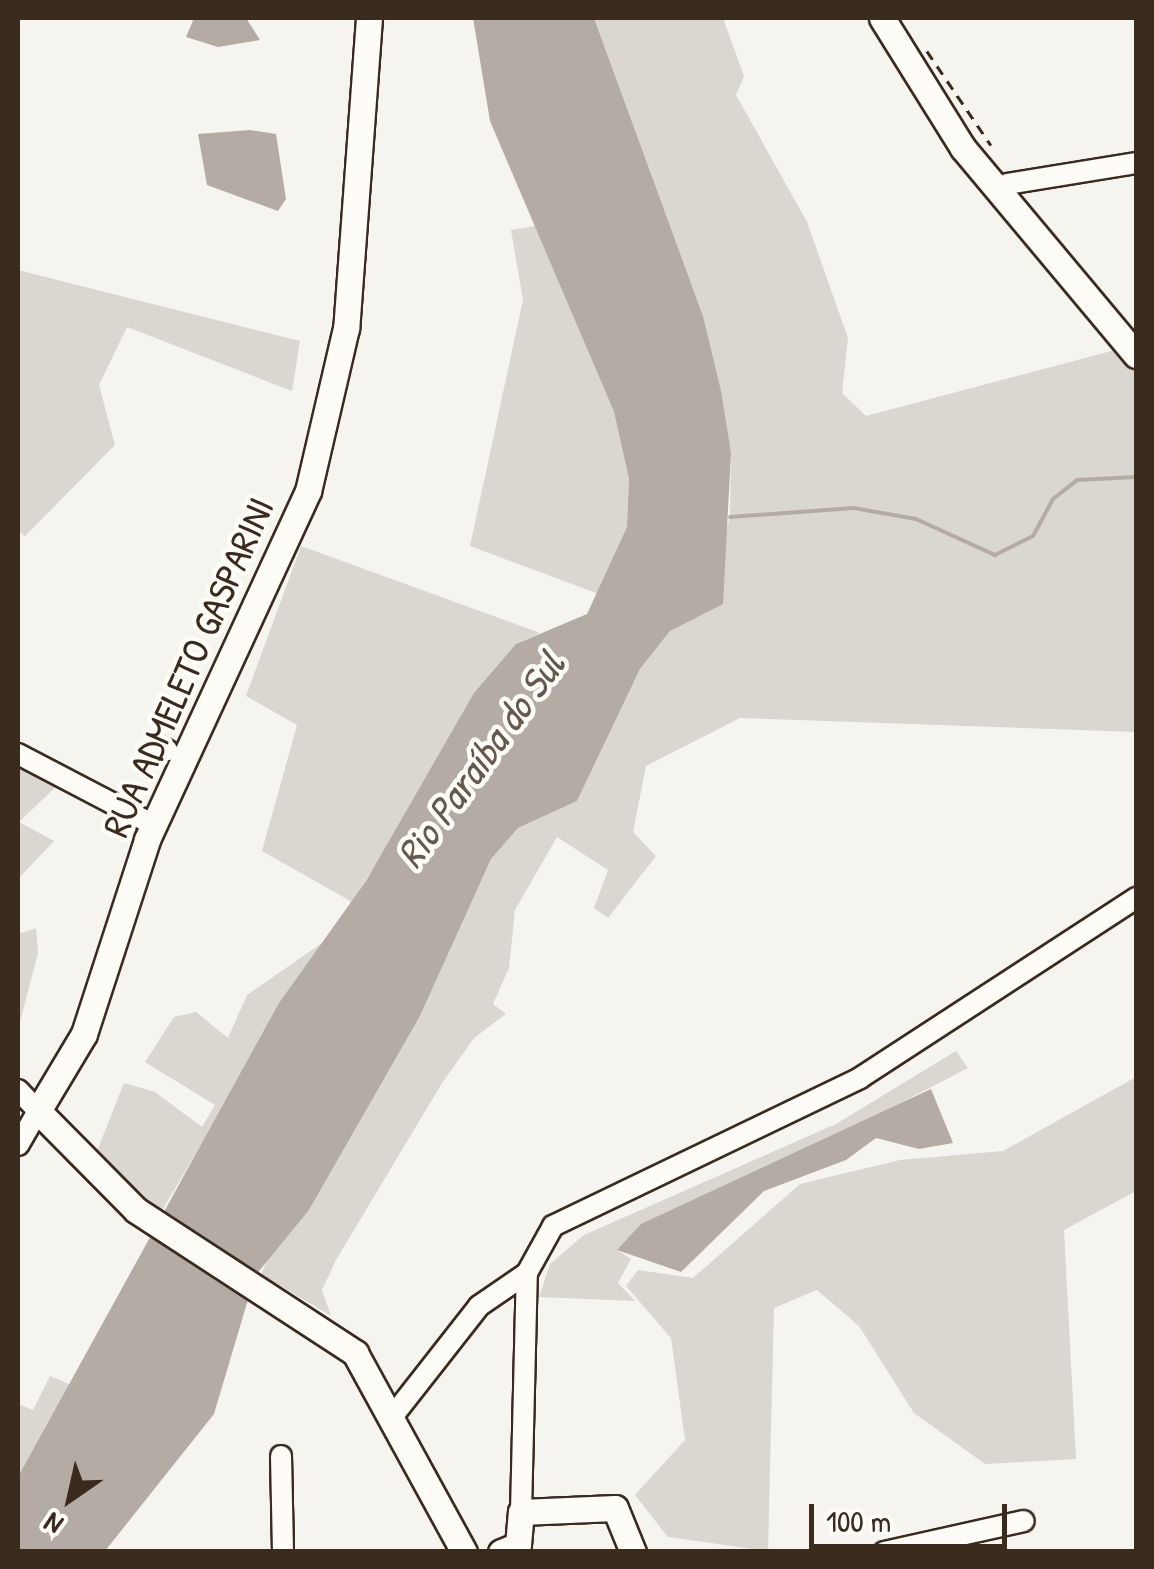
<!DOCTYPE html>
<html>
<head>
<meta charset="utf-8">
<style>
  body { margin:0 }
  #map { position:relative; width:1154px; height:1569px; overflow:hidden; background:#f5f4ee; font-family:"Patrick Hand",sans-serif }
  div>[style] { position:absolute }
  .green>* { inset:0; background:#dad6d0 }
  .water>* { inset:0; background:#b4aca4 }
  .stream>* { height:4px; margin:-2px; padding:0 2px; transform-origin:2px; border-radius:2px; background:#b4aca4 }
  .path>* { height:2.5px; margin-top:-1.25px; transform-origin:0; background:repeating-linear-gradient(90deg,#3b2a1e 0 10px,transparent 0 18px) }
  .roads { filter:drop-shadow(2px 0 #3b2a1e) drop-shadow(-2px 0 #3b2a1e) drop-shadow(0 2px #3b2a1e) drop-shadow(0 -2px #3b2a1e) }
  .minor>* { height:20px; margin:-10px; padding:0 10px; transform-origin:10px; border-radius:10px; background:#fdfcf7 }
  .major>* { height:25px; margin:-12.5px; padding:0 12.5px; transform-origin:12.5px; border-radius:12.5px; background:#fdfcf7 }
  span { translate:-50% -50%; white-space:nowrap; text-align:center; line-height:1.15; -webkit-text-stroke:9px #fdfcf7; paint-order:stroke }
  .street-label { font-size:38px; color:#3b2a1e }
  .water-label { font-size:40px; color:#65584d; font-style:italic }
  .frame { position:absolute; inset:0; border:20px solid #3b2a1e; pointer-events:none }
  .north { position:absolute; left:20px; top:1449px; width:100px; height:100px; -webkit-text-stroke:8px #fdfcf7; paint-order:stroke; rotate:214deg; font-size:28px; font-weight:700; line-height:40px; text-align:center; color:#3b2a1e }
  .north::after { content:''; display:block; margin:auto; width:35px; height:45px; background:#3b2a1e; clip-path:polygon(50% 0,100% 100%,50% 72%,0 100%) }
  .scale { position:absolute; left:809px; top:1504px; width:198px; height:45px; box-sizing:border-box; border:5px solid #3b2a1e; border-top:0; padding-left:12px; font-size:30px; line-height:35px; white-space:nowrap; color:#3b2a1e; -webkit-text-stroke:8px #fdfcf7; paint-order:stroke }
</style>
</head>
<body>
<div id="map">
  <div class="green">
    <div style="clip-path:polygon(594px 18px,723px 18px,744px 76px,736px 95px,807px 222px,848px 338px,842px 393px,866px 416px,1119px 349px,1136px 369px,1136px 732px,740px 718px,646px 766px,633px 832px,656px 856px,608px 918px,594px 908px,608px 870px,557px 837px,515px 910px,509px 968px,493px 1004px,506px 1014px,474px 1038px,442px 1083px,336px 1260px,322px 1290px,331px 1316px,261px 1274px,276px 1242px,309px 1210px,420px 1016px,491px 859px,518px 828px,577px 801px,640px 669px,670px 631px,704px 608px,730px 517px,731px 453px,703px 316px)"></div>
    <div style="clip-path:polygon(535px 226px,614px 412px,629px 479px,627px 527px,599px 594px,470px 546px,523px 300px,511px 230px)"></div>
    <div style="clip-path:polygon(18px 270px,300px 341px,292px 391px,127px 327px,99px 385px,115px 445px,25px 536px,18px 531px)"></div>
    <div style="clip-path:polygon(301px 546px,540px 633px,516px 644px,352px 902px,262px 851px,297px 725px,246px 696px)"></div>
    <div style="clip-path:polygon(18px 769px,64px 779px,19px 822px,54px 841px,18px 879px)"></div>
    <div style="clip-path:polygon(36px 928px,38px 953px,20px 1022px,18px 934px)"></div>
    <div style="clip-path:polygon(322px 943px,161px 1212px,93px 1161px,124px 1083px,155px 1092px,202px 1127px,215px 1105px,145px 1062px,174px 1017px,196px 1012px,228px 1038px,247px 995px)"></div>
    <div style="clip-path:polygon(956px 1051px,968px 1068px,617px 1250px,631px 1259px,618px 1283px,635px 1301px,539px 1297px,550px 1264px,584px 1235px,836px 1124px)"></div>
    <div style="clip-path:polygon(1136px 1077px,1136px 1191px,1064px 1230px,1076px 1459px,985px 1464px,914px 1413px,859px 1326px,817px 1290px,774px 1308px,768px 1551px,668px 1537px,635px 1495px,685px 1440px,671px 1338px,626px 1286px,638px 1270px,693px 1278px,800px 1184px,900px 1160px,1003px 1151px)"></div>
    <div style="clip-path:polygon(50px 1376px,71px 1385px,18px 1479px,18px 1404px,33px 1410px)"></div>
  </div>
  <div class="water">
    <div style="clip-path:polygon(194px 18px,246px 18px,260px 40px,218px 47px,186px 37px)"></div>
    <div style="clip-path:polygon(473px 18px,594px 18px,703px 316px,721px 391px,731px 453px,723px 604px,670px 631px,640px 669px,577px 801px,518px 828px,491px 859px,420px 1016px,309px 1210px,255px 1276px,214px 1414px,105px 1551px,18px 1552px,18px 1477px,279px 1003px,366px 881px,474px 693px,516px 644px,587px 614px,627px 527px,629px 479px,614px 412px,490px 121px)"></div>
    <div style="clip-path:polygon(250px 130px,276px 134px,286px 199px,278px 211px,207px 185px,198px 134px)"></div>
    <div style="clip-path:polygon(931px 1089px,953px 1143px,919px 1149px,876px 1138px,846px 1160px,764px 1191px,681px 1272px,617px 1250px,641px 1224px)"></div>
  </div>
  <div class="stream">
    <div style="left:730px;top:517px;width:124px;rotate:-4.2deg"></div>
    <div style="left:854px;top:508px;width:63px;rotate:10.1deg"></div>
    <div style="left:916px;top:519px;width:87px;rotate:24.5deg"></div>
    <div style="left:995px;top:555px;width:42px;rotate:-26.6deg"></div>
    <div style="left:1033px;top:536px;width:42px;rotate:-61.6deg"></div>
    <div style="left:1053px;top:499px;width:31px;rotate:-38deg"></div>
    <div style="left:1077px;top:480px;width:59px;rotate:-2.9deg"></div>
  </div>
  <div class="path">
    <div style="left:927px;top:51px;width:114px;rotate:55.8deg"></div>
  </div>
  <div class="roads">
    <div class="minor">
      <div style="left:1007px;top:184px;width:131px;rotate:-9.2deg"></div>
      <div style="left:160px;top:747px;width:8px;rotate:23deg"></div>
      <div style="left:18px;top:754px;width:153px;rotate:27.6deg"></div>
      <div style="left:18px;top:1090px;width:29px;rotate:46deg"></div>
      <div style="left:38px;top:1111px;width:39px;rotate:120deg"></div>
      <div style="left:396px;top:1412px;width:135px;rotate:-51.9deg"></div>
      <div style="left:479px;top:1306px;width:58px;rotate:-34.5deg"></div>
      <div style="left:281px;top:1456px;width:96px;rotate:88.8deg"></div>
      <div style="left:521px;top:1512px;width:239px;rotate:-88.6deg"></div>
      <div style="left:527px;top:1273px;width:54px;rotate:-61deg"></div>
      <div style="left:553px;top:1226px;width:341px;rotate:-25.7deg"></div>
      <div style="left:860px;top:1078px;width:330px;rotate:-33.1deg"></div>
      <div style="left:884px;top:1552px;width:143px;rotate:-12.5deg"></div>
    </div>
    <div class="major">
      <div style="left:369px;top:18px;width:311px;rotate:94.2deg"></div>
      <div style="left:346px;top:328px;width:167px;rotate:103.1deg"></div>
      <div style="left:308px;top:491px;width:384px;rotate:114.8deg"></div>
      <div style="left:147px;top:840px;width:204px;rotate:108deg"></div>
      <div style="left:84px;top:1034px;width:90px;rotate:120.9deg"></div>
      <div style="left:38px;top:1111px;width:139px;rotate:45.3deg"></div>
      <div style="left:136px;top:1210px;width:262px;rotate:33.1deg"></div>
      <div style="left:355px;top:1353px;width:227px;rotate:61.3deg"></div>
      <div style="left:882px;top:18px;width:153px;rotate:58.1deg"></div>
      <div style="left:963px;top:148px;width:270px;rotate:50.1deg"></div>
      <div style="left:501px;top:1552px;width:18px;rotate:-22deg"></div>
      <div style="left:518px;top:1545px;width:33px;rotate:-85deg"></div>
      <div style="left:521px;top:1512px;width:94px;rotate:-2.4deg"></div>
      <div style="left:615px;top:1508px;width:48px;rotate:67.8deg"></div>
    </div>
  </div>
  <div class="street-label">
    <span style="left:188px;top:667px;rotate:-66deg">RUA ADMELETO GASPARINI</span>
  </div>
  <div class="water-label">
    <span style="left:479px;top:759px;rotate:-54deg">Rio Paraíba do Sul</span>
  </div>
  <div class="frame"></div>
  <div class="north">N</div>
  <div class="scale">100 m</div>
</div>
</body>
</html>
